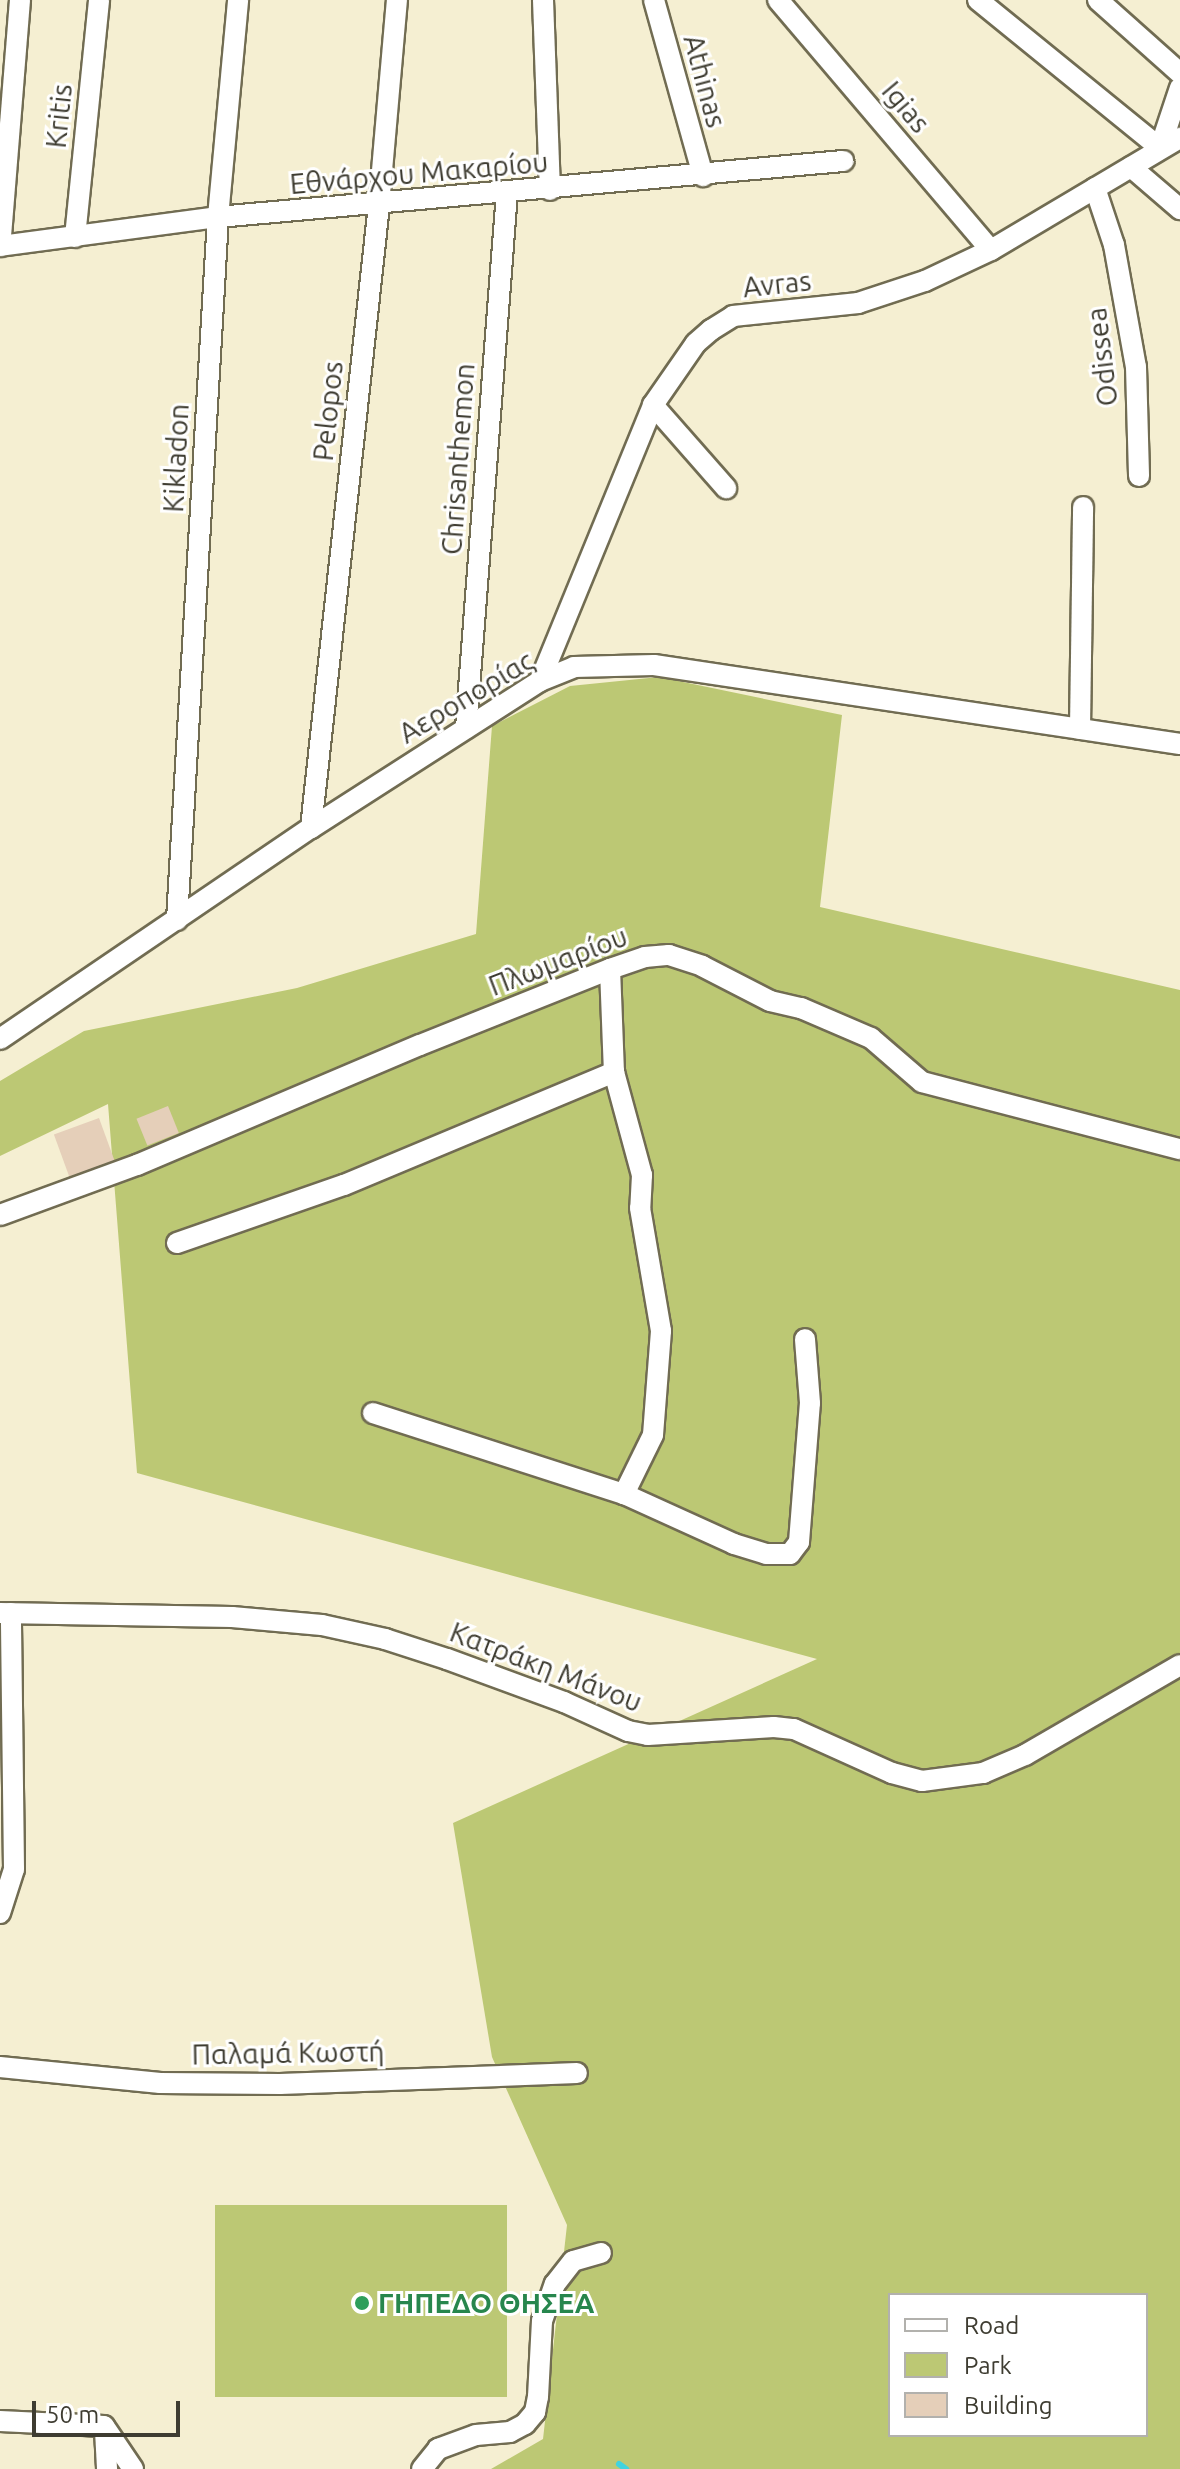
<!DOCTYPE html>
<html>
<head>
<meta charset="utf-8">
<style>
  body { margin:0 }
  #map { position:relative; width:1180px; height:2469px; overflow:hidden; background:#f5efd2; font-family:Ubuntu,sans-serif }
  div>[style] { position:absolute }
  .green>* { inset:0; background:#bcc874; transform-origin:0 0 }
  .stream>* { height:6px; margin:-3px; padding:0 3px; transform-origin:3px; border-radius:3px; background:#41d3df }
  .building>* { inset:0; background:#e5cfb9; transform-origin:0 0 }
  .roads { filter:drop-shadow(2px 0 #716c52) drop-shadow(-2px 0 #716c52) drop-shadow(0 2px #716c52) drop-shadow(0 -2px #716c52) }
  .minor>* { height:20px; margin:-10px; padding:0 10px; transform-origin:10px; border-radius:10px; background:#fff }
  .dots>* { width:22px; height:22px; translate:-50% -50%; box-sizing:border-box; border:4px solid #fff; border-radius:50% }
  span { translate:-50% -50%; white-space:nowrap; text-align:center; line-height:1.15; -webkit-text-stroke:6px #fff; paint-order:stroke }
  .street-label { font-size:28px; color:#3e3c31 }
  .leisure-label { font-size:28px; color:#27864d; font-weight:700 }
  .left { translate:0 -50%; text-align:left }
  .legend { position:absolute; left:888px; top:2293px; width:260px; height:144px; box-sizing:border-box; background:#fff; border:2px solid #b2b1ad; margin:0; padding:10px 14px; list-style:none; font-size:24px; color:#3e3c31 }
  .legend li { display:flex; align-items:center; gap:16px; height:40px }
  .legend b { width:40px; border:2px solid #b2b1ad }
  .scale { position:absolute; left:32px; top:2401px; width:148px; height:36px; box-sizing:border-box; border:4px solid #3e3c31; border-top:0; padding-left:10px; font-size:24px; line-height:28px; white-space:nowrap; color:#3e3c31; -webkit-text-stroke:6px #fff; paint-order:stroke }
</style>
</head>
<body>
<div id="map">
  <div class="green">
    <div style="clip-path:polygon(evenodd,659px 677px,842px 715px,820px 907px,1180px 990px,1180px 2469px,491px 2469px,543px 2439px,567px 2225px,492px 2057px,453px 1823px,817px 1659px,137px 1473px,108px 1104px,0 1156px,0 1081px,84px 1031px,297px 988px,476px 934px,492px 726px,570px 686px,659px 677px,890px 2295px,1146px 2295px,1146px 2435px,890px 2435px,890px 2295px)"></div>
    <div style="left:507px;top:2205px;width:192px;height:292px;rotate:90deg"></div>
  </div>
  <div class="stream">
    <div style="left:619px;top:2464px;width:9px;rotate:36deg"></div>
  </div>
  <div class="building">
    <div style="left:168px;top:1106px;width:29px;height:34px;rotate:68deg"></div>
    <div style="left:99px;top:1118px;width:45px;height:48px;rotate:70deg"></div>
  </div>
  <div class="roads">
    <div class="minor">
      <div style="left:20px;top:0;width:247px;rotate:94.6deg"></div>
      <div style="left:0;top:246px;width:220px;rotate:-7.6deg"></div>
      <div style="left:218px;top:217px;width:628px;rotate:-5.12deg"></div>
      <div style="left:543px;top:0;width:190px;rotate:87.9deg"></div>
      <div style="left:654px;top:0;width:183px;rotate:74.4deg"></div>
      <div style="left:778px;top:0;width:328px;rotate:49.6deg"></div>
      <div style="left:978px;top:0;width:235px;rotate:39.1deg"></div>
      <div style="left:1098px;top:0;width:110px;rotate:41.7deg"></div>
      <div style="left:1160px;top:148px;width:63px;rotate:-71.6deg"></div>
      <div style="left:1131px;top:167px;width:65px;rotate:40.6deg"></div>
      <div style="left:1095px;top:188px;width:60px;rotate:71.6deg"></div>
      <div style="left:1114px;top:245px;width:124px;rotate:79.8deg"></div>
      <div style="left:1136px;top:367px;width:109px;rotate:88.4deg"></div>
      <div style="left:75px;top:237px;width:238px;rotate:-84.2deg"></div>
      <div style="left:653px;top:405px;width:111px;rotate:48.7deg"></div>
      <div style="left:540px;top:681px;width:298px;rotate:-67.7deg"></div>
      <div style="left:653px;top:405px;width:75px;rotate:-55.3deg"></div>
      <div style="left:696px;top:343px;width:20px;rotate:-41deg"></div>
      <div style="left:711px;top:330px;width:26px;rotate:-32deg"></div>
      <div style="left:733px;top:316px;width:126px;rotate:-5.9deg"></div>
      <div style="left:858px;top:303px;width:71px;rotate:-18.2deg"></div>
      <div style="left:925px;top:281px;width:73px;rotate:-25.2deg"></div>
      <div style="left:991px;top:250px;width:220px;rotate:-30.7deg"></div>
      <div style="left:466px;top:728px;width:537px;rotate:-85.62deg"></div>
      <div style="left:1080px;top:729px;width:222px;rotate:-89.2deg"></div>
      <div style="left:311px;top:828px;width:627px;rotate:-83.77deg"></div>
      <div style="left:379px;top:205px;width:206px;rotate:-85deg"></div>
      <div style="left:177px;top:920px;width:704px;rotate:-86.66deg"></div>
      <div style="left:218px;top:217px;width:218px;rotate:-84.7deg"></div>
      <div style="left:610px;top:969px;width:103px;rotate:87.8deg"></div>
      <div style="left:614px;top:1072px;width:107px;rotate:74.8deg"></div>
      <div style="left:642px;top:1175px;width:33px;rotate:93deg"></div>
      <div style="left:640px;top:1208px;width:125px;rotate:80.3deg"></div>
      <div style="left:661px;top:1331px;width:104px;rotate:94.4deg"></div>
      <div style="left:653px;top:1435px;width:66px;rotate:116.2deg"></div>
      <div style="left:0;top:1039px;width:376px;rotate:-34.2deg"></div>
      <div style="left:311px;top:828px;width:272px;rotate:-32.7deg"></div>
      <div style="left:540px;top:681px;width:37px;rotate:-22deg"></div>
      <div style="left:574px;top:667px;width:80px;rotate:-1.4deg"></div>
      <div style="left:654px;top:665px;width:532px;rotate:8.54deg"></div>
      <div style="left:0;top:1215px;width:146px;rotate:-20.1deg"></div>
      <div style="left:137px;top:1165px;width:307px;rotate:-23deg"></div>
      <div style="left:420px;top:1045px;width:205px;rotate:-21.8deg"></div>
      <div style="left:610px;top:969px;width:37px;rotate:-19deg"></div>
      <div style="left:645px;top:957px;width:24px;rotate:-5deg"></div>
      <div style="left:669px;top:955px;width:35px;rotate:18deg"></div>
      <div style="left:702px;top:966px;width:76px;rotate:27.2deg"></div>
      <div style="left:770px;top:1001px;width:32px;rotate:13deg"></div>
      <div style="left:801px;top:1008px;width:76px;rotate:23.2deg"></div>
      <div style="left:871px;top:1038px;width:67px;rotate:40.8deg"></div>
      <div style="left:922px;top:1082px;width:267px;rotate:14.6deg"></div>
      <div style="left:177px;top:1243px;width:177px;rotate:-19.2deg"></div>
      <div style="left:344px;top:1185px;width:293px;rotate:-22.7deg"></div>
      <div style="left:373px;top:1413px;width:264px;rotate:17.9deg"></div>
      <div style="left:624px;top:1494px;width:121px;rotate:24.4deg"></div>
      <div style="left:734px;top:1544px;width:34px;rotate:17deg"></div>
      <div style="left:766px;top:1554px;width:24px"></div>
      <div style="left:790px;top:1554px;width:15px;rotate:-53deg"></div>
      <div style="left:799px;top:1542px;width:139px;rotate:-85.5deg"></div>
      <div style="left:810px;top:1403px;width:64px;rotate:-94.5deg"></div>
      <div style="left:0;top:1613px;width:232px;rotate:1deg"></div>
      <div style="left:232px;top:1617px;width:90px;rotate:5.1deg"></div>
      <div style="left:322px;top:1625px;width:65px;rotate:12.5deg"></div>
      <div style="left:385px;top:1639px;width:65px;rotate:17.9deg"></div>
      <div style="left:447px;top:1659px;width:125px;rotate:20.2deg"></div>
      <div style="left:564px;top:1702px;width:70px;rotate:24.4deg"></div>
      <div style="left:628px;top:1731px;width:20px;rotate:11deg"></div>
      <div style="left:648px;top:1735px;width:126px;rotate:-3.6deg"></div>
      <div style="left:774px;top:1727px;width:20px;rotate:6deg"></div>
      <div style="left:794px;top:1729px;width:107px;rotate:24.2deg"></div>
      <div style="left:892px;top:1773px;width:31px;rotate:15deg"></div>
      <div style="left:922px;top:1781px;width:62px;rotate:-7.5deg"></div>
      <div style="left:983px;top:1773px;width:46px;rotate:-23.2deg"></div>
      <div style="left:1025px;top:1755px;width:179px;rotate:-30.1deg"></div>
      <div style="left:0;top:1913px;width:46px;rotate:-72.3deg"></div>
      <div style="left:14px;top:1869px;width:256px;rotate:-90.7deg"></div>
      <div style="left:0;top:2067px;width:161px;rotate:5.7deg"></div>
      <div style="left:160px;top:2083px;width:120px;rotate:0.5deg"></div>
      <div style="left:280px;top:2084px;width:297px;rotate:-2.1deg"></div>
      <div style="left:0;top:2421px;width:104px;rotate:2.8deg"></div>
      <div style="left:104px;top:2426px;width:52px;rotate:56deg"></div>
      <div style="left:105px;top:2430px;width:39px;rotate:87deg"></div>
      <div style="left:422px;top:2469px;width:26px;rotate:-51deg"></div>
      <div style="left:438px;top:2449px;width:40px;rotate:-20.2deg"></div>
      <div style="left:476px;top:2435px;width:34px;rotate:-5deg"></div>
      <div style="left:510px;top:2432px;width:17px;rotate:-28deg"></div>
      <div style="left:525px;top:2424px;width:16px;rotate:-50deg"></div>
      <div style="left:535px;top:2412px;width:15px;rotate:-79deg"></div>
      <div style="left:538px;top:2397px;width:76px;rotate:-87deg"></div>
      <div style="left:542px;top:2321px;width:39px;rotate:-71deg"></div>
      <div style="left:555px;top:2284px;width:29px;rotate:-52deg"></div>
      <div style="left:573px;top:2261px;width:29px;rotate:-16deg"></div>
    </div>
  </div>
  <div class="dots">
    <div style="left:362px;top:2303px;background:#2e9e5b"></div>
  </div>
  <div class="street-label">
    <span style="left:705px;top:81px;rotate:75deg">Athinas</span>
    <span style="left:906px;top:107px;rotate:50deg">Igias</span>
    <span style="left:59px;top:116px;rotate:-84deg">Kritis</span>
    <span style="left:419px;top:173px;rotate:-5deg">Εθνάρχου Μακαρίου</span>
    <span style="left:777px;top:284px;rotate:-6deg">Avras</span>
    <span style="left:1102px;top:357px;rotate:-97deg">Odissea</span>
    <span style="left:328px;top:411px;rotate:-84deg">Pelopos</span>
    <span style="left:176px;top:458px;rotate:-87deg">Kikladon</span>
    <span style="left:458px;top:459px;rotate:-86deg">Chrisanthemon</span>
    <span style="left:466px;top:697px;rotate:-31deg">Αεροπορίας</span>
    <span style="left:558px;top:961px;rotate:-21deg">Πλωμαρίου</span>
    <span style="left:546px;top:1667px;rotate:21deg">Κατράκη Μάνου</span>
    <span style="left:288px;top:2053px;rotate:-1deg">Παλαμά Κωστή</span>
  </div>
  <div class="leisure-label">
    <span class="left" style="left:378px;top:2303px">ΓΗΠΕΔΟ ΘΗΣΕΑ</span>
  </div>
  <ul class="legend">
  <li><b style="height:10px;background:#fff"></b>Road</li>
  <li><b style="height:22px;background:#bcc874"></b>Park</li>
  <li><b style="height:22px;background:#e5cfb9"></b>Building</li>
  </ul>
  <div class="scale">50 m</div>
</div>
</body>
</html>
